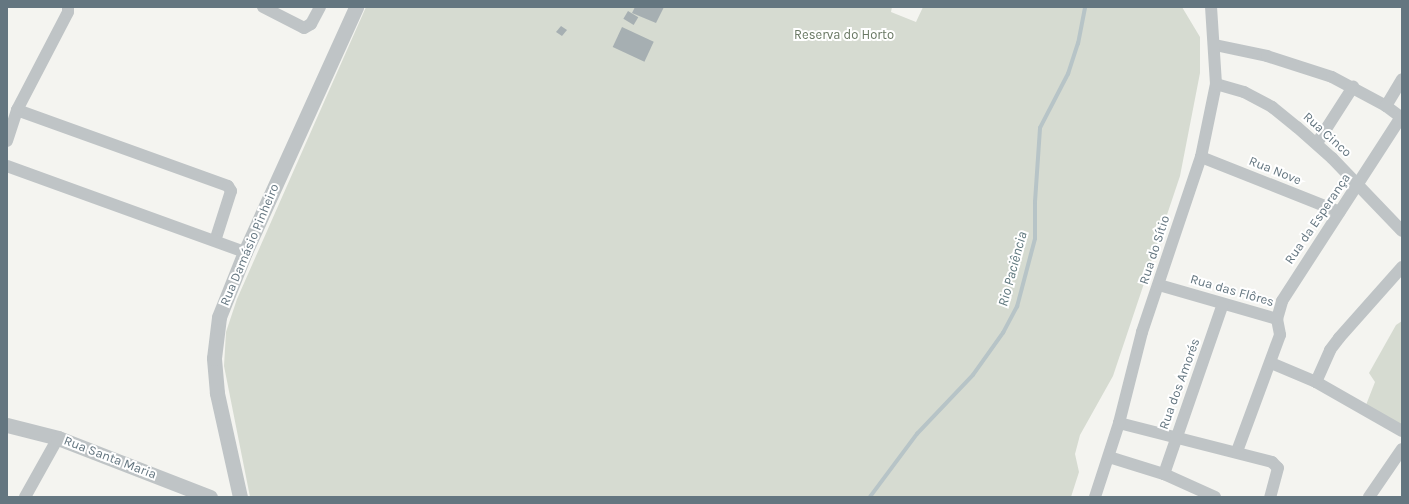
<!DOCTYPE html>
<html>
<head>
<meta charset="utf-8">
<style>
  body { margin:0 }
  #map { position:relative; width:1409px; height:504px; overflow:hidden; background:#f4f4f0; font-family:Karla,sans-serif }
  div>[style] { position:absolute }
  .green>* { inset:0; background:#d6dbd1 }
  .stream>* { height:3.5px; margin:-1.75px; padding:0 1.75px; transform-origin:1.75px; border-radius:1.75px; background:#b7c4c7 }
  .building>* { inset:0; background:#a6afb2; transform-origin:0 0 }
  .minor>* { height:12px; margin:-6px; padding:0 6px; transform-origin:6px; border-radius:6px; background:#bfc4c6 }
  .tertiary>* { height:15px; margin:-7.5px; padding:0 7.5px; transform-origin:7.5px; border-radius:7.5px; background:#bfc4c6 }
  span { translate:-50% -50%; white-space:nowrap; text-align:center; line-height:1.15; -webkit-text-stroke:4px #fff; paint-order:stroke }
  .park-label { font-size:13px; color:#697863 }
  .street-label { font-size:13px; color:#647680 }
  .water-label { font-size:14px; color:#5f787e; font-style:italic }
  .frame { position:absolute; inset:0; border:8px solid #647680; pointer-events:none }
</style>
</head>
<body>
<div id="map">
  <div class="green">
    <div style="clip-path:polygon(366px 7px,892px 7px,891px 12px,916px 22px,923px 7px,1182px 7px,1200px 37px,1200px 73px,1180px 176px,1113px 376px,1080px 435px,1075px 454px,1079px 472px,1071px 497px,250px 497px,224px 366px,226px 332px,237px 299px)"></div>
    <div style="clip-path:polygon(1402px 321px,1402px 426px,1366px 405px,1375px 382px,1369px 373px,1396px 325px)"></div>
  </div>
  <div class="stream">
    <div style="left:870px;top:497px;width:79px;rotate:-53.3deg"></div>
    <div style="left:917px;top:434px;width:81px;rotate:-46.5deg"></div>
    <div style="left:973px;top:375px;width:52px;rotate:-54.5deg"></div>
    <div style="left:1003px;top:333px;width:30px;rotate:-62deg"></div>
    <div style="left:1017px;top:307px;width:70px;rotate:-75.2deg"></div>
    <div style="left:1035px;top:239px;width:37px;rotate:-90deg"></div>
    <div style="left:1035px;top:202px;width:74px;rotate:-86.1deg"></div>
    <div style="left:1040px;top:128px;width:61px;rotate:-62.6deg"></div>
    <div style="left:1068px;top:74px;width:32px;rotate:-72deg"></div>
    <div style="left:1078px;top:44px;width:38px;rotate:-79deg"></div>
  </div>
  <div class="building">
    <div style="clip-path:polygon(635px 7px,664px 7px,656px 23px,632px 13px)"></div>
    <div style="left:628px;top:11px;width:12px;height:9px;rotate:31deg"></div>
    <div style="clip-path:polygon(561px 26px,567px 30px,562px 36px,556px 32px)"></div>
    <div style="left:622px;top:27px;width:35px;height:22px;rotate:25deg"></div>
  </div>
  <div class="minor">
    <div style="left:263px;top:7px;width:46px;rotate:27.1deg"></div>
    <div style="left:304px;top:28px;width:8px;rotate:-30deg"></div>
    <div style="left:311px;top:24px;width:19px;rotate:-62deg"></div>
    <div style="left:1215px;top:45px;width:53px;rotate:11.9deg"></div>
    <div style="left:1267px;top:56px;width:68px;rotate:17.9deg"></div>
    <div style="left:1332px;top:77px;width:61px;rotate:28.2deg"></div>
    <div style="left:1386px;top:106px;width:20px;rotate:37deg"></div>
    <div style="left:1216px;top:84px;width:29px;rotate:16deg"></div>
    <div style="left:1244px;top:92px;width:32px;rotate:28deg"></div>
    <div style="left:1272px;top:107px;width:32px;rotate:39deg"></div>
    <div style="left:1297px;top:127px;width:47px;rotate:41.5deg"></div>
    <div style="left:1332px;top:158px;width:101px;rotate:46.2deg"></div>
    <div style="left:1386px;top:106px;width:31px;rotate:-59deg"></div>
    <div style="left:17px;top:110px;width:224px;rotate:19.8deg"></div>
    <div style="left:228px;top:186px;width:6px;rotate:59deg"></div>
    <div style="left:231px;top:191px;width:52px;rotate:107.7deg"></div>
    <div style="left:7px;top:141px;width:33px;rotate:-72deg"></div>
    <div style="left:17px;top:110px;width:110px;rotate:-62.5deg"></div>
    <div style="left:68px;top:12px;width:5px;rotate:-90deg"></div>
    <div style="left:1317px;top:143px;width:67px;rotate:-57.3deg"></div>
    <div style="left:1201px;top:157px;width:149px;rotate:21.6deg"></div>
    <div style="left:7px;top:166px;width:253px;rotate:19.9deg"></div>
    <div style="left:1159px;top:285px;width:123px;rotate:16.1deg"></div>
    <div style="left:1277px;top:319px;width:16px;rotate:79deg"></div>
    <div style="left:1280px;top:335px;width:124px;rotate:110.3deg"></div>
    <div style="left:1277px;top:319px;width:19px;rotate:-74deg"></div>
    <div style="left:1282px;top:301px;width:219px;rotate:-57.1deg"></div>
    <div style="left:1271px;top:363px;width:49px;rotate:22.9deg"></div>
    <div style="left:1316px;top:382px;width:99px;rotate:29.7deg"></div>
    <div style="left:1316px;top:382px;width:35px;rotate:-66deg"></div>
    <div style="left:1330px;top:350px;width:15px;rotate:-53deg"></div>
    <div style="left:1339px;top:338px;width:95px;rotate:-48.4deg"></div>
    <div style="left:1119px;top:423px;width:158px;rotate:14.3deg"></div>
    <div style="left:1272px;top:462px;width:8px;rotate:45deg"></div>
    <div style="left:1278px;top:468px;width:30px;rotate:105deg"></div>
    <div style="left:1109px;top:457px;width:58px;rotate:17.2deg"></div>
    <div style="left:1164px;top:474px;width:56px;rotate:24.3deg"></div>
    <div style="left:1164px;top:474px;width:180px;rotate:-70.9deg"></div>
    <div style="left:25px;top:497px;width:68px;rotate:-60.8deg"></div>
    <div style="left:1095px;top:497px;width:78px;rotate:-72deg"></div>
    <div style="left:1119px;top:423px;width:94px;rotate:-75.8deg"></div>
    <div style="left:1142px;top:332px;width:185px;rotate:-71.4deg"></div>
    <div style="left:1201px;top:157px;width:75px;rotate:-78.4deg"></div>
    <div style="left:1216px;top:84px;width:77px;rotate:-93.7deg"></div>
    <div style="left:1369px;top:497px;width:58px;rotate:-55.5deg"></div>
  </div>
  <div class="tertiary">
    <div style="left:7px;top:425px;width:53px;rotate:14.3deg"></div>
    <div style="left:58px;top:438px;width:163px;rotate:21.2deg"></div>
    <div style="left:240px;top:497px;width:107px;rotate:-102.5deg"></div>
    <div style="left:217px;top:393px;width:35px;rotate:-95deg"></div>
    <div style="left:214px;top:358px;width:41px;rotate:-83deg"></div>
    <div style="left:219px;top:317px;width:70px;rotate:-68.2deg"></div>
    <div style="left:245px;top:252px;width:269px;rotate:-65.6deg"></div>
  </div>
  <div class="park-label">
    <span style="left:844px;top:35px">Reserva do Horto</span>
  </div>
  <div class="street-label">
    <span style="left:1327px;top:135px;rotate:42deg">Rua Cinco</span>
    <span style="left:1275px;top:171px;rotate:22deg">Rua Nove</span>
    <span style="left:1318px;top:219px;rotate:-56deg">Rua da Esperança</span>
    <span style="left:250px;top:245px;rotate:-67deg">Rua Damásio Pinheiro</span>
    <span style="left:1155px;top:250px;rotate:-72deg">Rua do Sítio</span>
    <span style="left:1232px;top:291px;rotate:16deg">Rua das Flôres</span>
    <span style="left:1180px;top:384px;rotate:-70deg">Rua dos Amorés</span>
    <span style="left:110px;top:458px;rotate:21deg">Rua Santa Maria</span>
  </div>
  <div class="water-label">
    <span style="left:1013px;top:269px;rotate:-75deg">Rio Paciência</span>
  </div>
  <div class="frame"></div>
</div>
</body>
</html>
